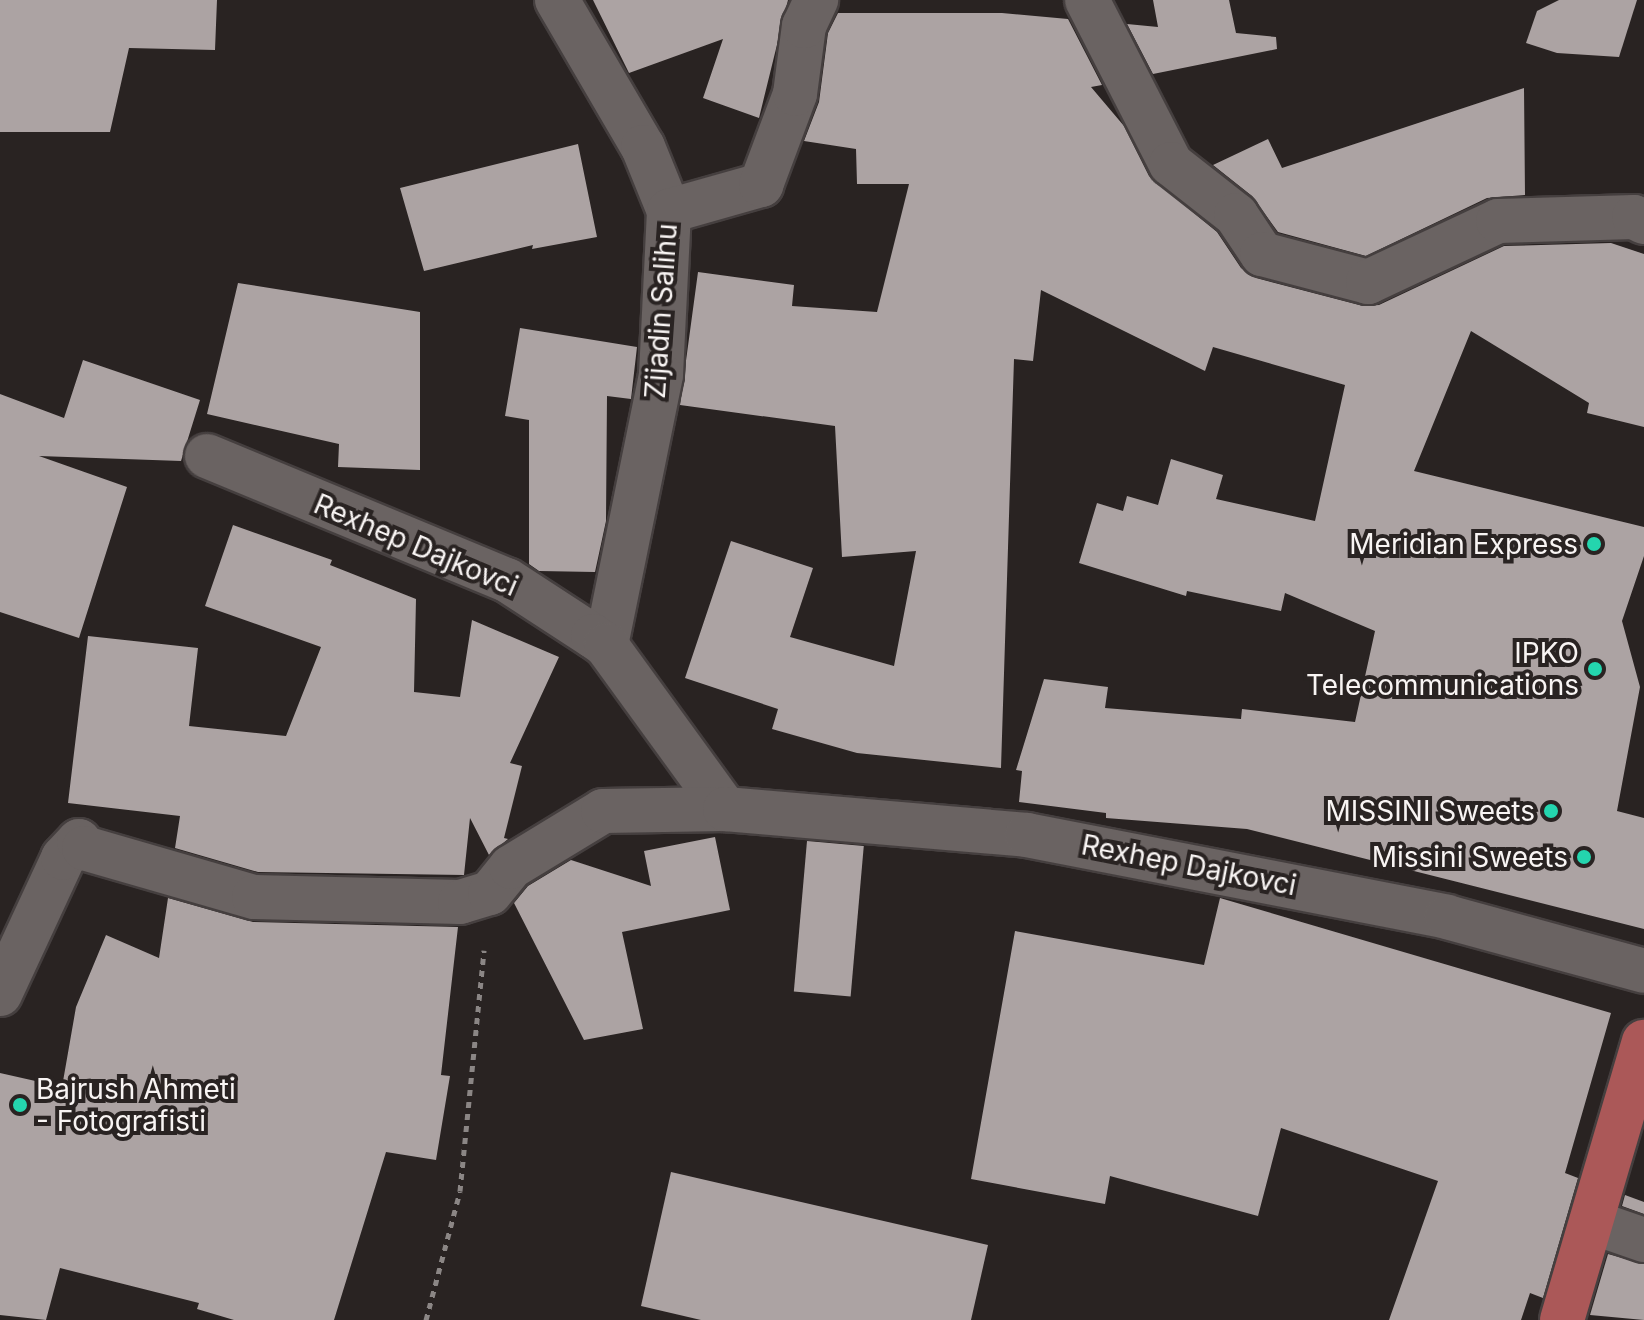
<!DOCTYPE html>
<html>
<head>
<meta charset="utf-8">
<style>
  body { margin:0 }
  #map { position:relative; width:1644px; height:1320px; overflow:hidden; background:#292322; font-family:Inter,sans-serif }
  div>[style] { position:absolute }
  .building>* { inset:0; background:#aca3a3; transform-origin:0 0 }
  .path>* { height:5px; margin-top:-2.5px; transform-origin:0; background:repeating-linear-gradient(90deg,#8b8685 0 6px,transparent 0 12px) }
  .roads { filter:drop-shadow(2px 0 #453f3f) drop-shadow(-2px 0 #453f3f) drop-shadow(0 2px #453f3f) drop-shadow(0 -2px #453f3f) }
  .minor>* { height:44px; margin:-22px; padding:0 22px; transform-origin:22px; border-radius:22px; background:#6a6362 }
  .major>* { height:44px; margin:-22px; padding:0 22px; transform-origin:22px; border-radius:22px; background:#ab5858 }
  .dots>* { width:22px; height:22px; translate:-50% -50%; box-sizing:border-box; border:4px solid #292322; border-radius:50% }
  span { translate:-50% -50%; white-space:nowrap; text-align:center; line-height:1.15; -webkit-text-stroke:8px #292322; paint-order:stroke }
  .street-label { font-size:28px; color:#f8f4f3 }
  .poi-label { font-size:28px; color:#f8f4f3 }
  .right { translate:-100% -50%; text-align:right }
  .left { translate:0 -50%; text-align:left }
</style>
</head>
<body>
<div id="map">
  <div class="building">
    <div style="clip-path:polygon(0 0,217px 0,215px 50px,129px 48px,110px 132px,0 132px)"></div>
    <div style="clip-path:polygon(593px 0,788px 0,759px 118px,703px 98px,723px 39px,629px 73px)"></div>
    <div style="clip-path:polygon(1153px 0,1229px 0,1236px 33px,1276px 37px,1277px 49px,1153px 74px,1127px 24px,1158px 27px)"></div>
    <div style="clip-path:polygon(1559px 0,1637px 0,1619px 57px,1557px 53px,1526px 43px,1537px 11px)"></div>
    <div style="clip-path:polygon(838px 13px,1002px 13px,1068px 19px,1102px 85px,1091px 87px,1124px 126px,1149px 176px,1217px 232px,1241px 268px,1256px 278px,1363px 306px,1379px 305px,1504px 246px,1611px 243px,1644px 254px,1644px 427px,1587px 413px,1589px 403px,1471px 331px,1414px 471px,1644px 527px,1644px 556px,1622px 621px,1640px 687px,1617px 811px,1644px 818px,1644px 929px,1247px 829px,1106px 818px,1106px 813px,1019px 802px,1022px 771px,1016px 770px,1044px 679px,1108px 687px,1105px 708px,1241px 719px,1242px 709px,1355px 722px,1375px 631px,1285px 593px,1281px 611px,1187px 591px,1186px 596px,1079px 563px,1097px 503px,1123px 511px,1127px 496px,1158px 505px,1171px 459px,1223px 475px,1216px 499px,1315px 521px,1345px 385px,1213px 347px,1205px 371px,1041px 290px,1033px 361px,1014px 359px,1001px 768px,857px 753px,772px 729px,778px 709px,685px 678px,731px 541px,813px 568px,790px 637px,894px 666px,916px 551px,842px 557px,835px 426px,680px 405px,698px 272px,794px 285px,792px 306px,877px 312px,909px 184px,857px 184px,856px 149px,804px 141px,819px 102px,828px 33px)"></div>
    <div style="clip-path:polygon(1524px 88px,1525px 195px,1487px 198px,1366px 256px,1278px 232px,1252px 196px,1213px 165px,1268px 139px,1282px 168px)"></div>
    <div style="clip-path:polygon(578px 144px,597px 237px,532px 249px,533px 245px,424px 271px,400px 188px)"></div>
    <div style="clip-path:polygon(238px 283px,420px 312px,420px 470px,338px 467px,339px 444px,207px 414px)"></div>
    <div style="clip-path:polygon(520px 328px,637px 347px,631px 399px,607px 396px,606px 521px,595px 572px,539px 571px,529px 564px,529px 420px,505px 416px)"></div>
    <div style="clip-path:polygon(83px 360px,200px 400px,181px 461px,39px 456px,127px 487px,79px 638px,0 612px,0 394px,64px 418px)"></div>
    <div style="clip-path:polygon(233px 525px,332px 560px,330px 565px,416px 599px,414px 692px,460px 697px,472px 620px,559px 657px,510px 763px,522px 766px,504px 838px,508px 839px,489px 855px,470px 818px,464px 875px,258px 872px,175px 848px,180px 816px,68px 803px,88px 636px,198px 648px,189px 726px,286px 736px,321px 647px,205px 606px)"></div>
    <div style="clip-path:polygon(715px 837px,730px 910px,622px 932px,643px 1029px,584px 1040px,514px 903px,528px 886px,571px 860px,651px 886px,644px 851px)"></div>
    <div style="left:807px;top:841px;width:57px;height:151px;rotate:5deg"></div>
    <div style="clip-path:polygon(168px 898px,253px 922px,458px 927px,441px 1075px,450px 1076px,436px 1160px,386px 1152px,334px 1320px,234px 1320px,197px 1309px,199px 1303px,60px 1268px,46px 1320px,0 1315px,0 1073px,62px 1087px,76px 1007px,106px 935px,159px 958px)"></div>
    <div style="clip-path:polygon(1220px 898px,1611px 1013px,1565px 1173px,1578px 1178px,1543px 1298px,1530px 1293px,1521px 1320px,1389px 1320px,1438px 1181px,1281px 1128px,1258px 1216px,1110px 1176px,1105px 1204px,971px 1179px,1015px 931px,1204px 965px)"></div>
    <div style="clip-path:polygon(671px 1172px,988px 1245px,971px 1320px,701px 1320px,641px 1306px)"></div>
    <div style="clip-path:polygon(1625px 1195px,1644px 1202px,1644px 1214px,1622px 1206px)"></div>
    <div style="clip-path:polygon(1608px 1254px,1644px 1264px,1644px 1320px,1590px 1315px)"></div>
  </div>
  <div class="path">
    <div style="left:426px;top:1320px;width:133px;rotate:-75.2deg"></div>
    <div style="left:460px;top:1191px;width:242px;rotate:-84.3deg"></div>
  </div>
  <div class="roads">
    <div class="minor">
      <div style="left:557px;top:0;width:170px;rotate:59.7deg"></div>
      <div style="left:643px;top:147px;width:69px;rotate:67.9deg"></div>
      <div style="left:669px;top:211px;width:164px;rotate:92.8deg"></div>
      <div style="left:661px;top:375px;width:276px;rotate:101.5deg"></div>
      <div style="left:1087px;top:0;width:184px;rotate:62.9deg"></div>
      <div style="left:1171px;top:164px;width:83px;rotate:38.1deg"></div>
      <div style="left:1236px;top:215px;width:47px;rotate:56.3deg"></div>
      <div style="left:1262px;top:254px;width:110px;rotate:14.8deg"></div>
      <div style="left:1368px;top:282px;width:144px;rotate:-25.1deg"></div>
      <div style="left:1498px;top:221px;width:136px;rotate:-1.7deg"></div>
      <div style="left:1634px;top:217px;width:11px;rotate:27deg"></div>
      <div style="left:669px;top:211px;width:96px;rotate:-15.8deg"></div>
      <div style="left:761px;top:185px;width:97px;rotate:-69.5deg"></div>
      <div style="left:795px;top:94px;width:69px;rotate:-82.5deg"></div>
      <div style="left:804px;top:26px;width:29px;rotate:-65deg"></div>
      <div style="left:207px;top:456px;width:325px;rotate:22.5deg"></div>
      <div style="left:507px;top:580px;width:103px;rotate:33.1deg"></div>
      <div style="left:593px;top:636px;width:16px;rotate:35deg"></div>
      <div style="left:606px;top:645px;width:203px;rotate:54deg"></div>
      <div style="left:0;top:994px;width:150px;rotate:-65.1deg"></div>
      <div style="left:63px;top:858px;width:23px;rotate:-47deg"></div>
      <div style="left:79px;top:841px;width:9px;rotate:54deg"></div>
      <div style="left:84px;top:848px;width:177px;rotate:16.1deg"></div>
      <div style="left:254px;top:897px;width:206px;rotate:1.4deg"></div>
      <div style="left:460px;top:902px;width:31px;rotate:-17deg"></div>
      <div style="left:490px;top:893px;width:33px;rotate:-51deg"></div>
      <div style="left:511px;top:867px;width:108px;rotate:-31.3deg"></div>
      <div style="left:603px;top:811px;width:122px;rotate:-0.9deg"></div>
      <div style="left:725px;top:809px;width:303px;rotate:4.9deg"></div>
      <div style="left:1027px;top:835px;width:428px;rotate:11deg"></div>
      <div style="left:1447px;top:917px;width:204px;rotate:15.3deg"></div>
      <div style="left:1592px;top:1222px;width:55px;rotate:19.1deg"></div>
    </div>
    <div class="major">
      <div style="left:1562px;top:1320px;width:290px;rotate:-73.6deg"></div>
    </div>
  </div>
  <div class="dots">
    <div style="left:1594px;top:544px;background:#24d5ae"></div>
    <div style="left:1595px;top:669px;background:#24d5ae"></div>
    <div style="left:1551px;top:811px;background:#24d5ae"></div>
    <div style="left:1584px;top:857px;background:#24d5ae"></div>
    <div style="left:20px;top:1105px;background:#24d5ae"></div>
  </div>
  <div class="street-label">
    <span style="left:661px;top:311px;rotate:-86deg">Zijadin Salihu</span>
    <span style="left:416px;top:545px;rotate:23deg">Rexhep Dajkovci</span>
    <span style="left:1189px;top:865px;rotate:11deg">Rexhep Dajkovci</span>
  </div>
  <div class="poi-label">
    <span class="right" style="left:1578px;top:544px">Meridian Express</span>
    <span class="right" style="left:1579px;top:669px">IPKO<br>Telecommunications</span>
    <span class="right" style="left:1535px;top:811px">MISSINI Sweets</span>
    <span class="right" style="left:1568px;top:857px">Missini Sweets</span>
    <span class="left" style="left:36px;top:1105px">Bajrush Ahmeti<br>- Fotografisti</span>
  </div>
</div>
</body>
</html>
